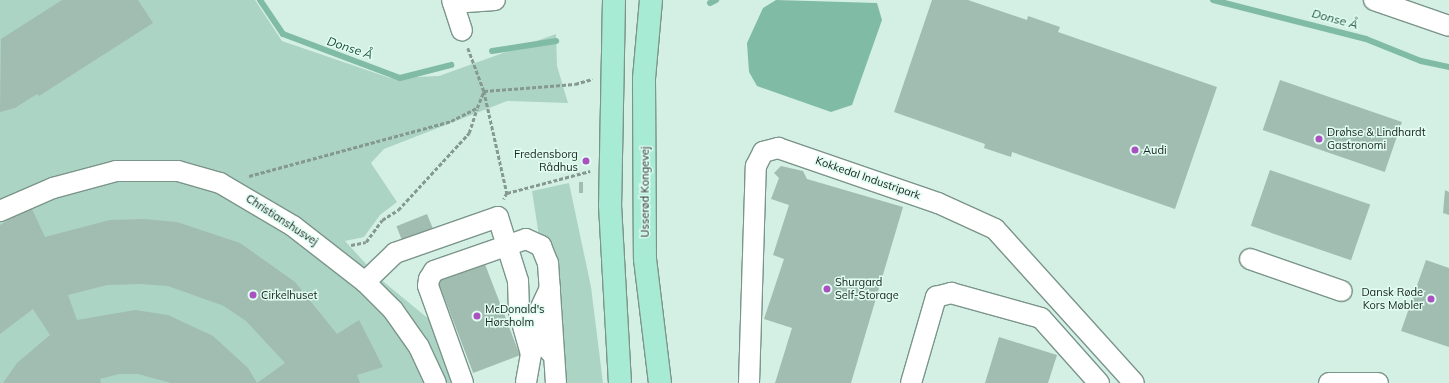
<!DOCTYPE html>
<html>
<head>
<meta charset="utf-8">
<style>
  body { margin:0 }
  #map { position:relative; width:1449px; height:383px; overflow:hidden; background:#d4f0e5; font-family:Mulish,sans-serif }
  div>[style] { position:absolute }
  .green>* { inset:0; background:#acd4c4 }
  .water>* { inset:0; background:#80bba5 }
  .stream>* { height:6px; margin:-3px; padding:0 3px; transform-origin:3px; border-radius:3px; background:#80bba5 }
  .building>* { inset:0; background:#a1bcb1; transform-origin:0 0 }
  .path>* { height:2.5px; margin-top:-1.25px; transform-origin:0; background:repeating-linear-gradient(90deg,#859991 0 4px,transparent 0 6px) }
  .roads { filter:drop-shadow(1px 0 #7b958b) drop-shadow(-1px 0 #7b958b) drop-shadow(0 1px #7b958b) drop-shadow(0 -1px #7b958b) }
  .minor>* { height:20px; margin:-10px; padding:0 10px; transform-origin:10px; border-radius:10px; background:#fff }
  .major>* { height:22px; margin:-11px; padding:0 11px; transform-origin:11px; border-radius:11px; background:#a8ebd5 }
  .dots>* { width:11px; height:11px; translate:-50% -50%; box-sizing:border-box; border:2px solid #e1fdf2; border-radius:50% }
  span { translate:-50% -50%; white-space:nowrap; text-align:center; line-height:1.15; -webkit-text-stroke:3px #e1fdf2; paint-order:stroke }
  .poi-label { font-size:11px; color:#17211e }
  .left { translate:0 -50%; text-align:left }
  .right { translate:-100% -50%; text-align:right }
  .street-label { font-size:11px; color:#17211e }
  .water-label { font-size:12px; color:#1a4b3b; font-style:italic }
</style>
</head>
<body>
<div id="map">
  <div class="green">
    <div style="clip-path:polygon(0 0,255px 0,282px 41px,390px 78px,439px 76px,556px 34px,557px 66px,568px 103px,507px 101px,384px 149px,371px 163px,397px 202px,380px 215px,364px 237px,345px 241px,379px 278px,436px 325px,456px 383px,0 383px)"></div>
    <div style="clip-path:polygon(569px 183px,591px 287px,603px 383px,556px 383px,550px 308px,532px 191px)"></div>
  </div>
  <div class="water">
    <div style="clip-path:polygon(776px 0,877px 3px,882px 20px,852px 105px,831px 112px,757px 86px,749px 72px,747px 43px,763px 8px)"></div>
  </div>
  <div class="stream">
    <div style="left:260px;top:0;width:41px;rotate:55.9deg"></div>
    <div style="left:283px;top:34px;width:125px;rotate:20.6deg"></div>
    <div style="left:400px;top:78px;width:53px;rotate:-14.3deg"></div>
    <div style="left:1213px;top:0;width:158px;rotate:14.3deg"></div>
    <div style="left:1366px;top:39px;width:59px;rotate:21.8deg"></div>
    <div style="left:1421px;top:61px;width:29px;rotate:12deg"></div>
    <div style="left:710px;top:3px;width:7px;rotate:-27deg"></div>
    <div style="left:492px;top:51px;width:65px;rotate:-8.9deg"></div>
  </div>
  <div class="building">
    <div style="clip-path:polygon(62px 0,138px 0,153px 23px,39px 96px,37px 94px,15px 108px,0 112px,1px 39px)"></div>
    <div style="clip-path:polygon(932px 0,968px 0,1027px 20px,1028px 16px,1060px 27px,1058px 32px,1217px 87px,1175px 209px,1012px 152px,1011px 157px,984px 148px,985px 144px,894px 112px)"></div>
    <div style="left:1280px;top:80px;width:129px;height:53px;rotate:19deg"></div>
    <div style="clip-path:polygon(781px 166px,803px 171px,807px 179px,903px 207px,851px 383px,775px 383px,792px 328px,764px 319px,784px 259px,773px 255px,789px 205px,771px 199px,779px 178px,774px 173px)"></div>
    <div style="left:1270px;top:170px;width:106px;height:59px;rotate:19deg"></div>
    <div style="left:579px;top:182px;width:4px;height:11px"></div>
    <div style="clip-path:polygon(1445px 190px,1449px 192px,1449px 215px,1443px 213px)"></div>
    <div style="clip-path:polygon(evenodd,31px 207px,45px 237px,110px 220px,143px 219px,177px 222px,240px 243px,295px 282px,337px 334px,359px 320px,383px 367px,357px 375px,360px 383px,171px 383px,138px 374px,119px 374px,100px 379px,101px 383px,3px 383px,17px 363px,50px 335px,33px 309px,0 334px,0 225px,31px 207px,141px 284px,168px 286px,224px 306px,246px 321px,285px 363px,257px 383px,248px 368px,213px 336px,168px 315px,135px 310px,77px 320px,68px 295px,107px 285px,141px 284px)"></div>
    <div style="left:427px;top:214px;width:16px;height:33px;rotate:68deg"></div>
    <div style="left:483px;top:259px;width:103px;height:50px;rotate:69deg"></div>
    <div style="clip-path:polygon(1426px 260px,1449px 268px,1449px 347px,1401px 331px)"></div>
    <div style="clip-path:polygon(999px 337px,1057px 355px,1048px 383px,985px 383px)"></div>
  </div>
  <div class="path">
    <div style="left:468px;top:48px;width:46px;rotate:69.6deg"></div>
    <div style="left:484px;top:91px;width:105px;rotate:77.3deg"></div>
    <div style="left:507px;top:193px;width:7px;rotate:117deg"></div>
    <div style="left:484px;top:91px;width:91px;rotate:-4.4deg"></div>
    <div style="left:575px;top:84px;width:18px;rotate:-16deg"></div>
    <div style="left:249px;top:176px;width:209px;rotate:-15.2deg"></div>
    <div style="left:451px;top:121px;width:29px;rotate:-27deg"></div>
    <div style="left:477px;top:108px;width:18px;rotate:-68deg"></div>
    <div style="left:507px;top:193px;width:86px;rotate:-14.8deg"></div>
    <div style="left:351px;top:245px;width:15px;rotate:-11deg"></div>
    <div style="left:366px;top:242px;width:27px;rotate:-54deg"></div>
    <div style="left:382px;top:220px;width:19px;rotate:-32deg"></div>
    <div style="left:398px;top:210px;width:105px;rotate:-47.3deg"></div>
    <div style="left:469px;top:133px;width:25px;rotate:-72deg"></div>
  </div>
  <div class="roads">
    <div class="minor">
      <div style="left:452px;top:0;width:32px;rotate:72deg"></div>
      <div style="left:1374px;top:0;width:79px;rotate:19.1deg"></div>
      <div style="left:453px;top:3px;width:42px;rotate:-4.1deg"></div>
      <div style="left:0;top:211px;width:58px;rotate:-23.5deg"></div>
      <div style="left:53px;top:188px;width:65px;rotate:-15.1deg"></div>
      <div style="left:116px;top:171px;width:62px"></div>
      <div style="left:178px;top:171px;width:44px;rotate:15.9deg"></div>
      <div style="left:220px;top:183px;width:85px;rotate:30.5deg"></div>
      <div style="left:293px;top:226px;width:91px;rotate:37.9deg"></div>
      <div style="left:365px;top:282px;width:40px;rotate:45deg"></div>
      <div style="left:393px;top:310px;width:45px;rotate:54.9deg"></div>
      <div style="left:419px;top:347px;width:40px;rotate:65deg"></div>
      <div style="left:1250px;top:259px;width:97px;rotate:19.2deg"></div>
      <div style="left:365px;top:282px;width:42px;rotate:-44deg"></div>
      <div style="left:395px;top:253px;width:109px;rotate:-19.3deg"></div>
      <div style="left:498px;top:217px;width:67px;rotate:72.6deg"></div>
      <div style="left:518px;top:281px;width:31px;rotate:88deg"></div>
      <div style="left:519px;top:312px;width:44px;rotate:74.1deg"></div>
      <div style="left:531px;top:354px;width:29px;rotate:100deg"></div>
      <div style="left:550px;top:288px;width:29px;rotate:115deg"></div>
      <div style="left:538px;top:314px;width:18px;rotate:90deg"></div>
      <div style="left:538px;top:332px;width:23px;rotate:59deg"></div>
      <div style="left:463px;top:383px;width:103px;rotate:-109.8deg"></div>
      <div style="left:428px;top:286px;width:7px;rotate:-82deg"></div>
      <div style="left:429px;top:279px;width:9px;rotate:-58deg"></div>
      <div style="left:434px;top:271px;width:97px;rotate:-19.2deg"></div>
      <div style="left:526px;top:239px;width:17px;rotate:25deg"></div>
      <div style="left:541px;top:246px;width:18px;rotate:68deg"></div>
      <div style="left:548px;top:263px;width:120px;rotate:86.2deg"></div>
      <div style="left:749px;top:383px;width:217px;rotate:-88.2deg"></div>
      <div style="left:756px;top:166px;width:16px;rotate:-63deg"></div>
      <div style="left:763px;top:152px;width:16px;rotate:-15deg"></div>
      <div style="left:778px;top:148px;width:169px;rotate:19deg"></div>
      <div style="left:938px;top:203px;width:63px;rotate:24.5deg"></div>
      <div style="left:995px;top:229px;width:207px;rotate:47.9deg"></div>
      <div style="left:911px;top:383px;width:90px;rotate:-73.8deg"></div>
      <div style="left:936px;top:297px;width:16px;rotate:-15deg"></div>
      <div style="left:951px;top:293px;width:93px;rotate:15.5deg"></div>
      <div style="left:1041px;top:318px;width:87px;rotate:48.3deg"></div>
      <div style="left:1329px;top:383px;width:49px"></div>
    </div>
    <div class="major">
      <div style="left:614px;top:0;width:205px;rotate:91.1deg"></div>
      <div style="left:610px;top:205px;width:178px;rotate:86.8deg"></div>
      <div style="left:651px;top:0;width:79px;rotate:95.1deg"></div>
      <div style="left:644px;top:79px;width:180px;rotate:89.7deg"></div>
      <div style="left:645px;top:259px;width:125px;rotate:83.1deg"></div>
    </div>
  </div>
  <div class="dots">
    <div style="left:1319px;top:139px;background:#a952bf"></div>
    <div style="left:1135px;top:150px;background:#a952bf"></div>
    <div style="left:586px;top:161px;background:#a952bf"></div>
    <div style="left:827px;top:289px;background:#a952bf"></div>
    <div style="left:253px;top:295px;background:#a952bf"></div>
    <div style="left:1431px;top:299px;background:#a952bf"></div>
    <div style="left:477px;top:316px;background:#a952bf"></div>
  </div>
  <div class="poi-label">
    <span class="left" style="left:1327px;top:139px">Drøhse &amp; Lindhardt<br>Gastronomi</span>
    <span class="left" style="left:1143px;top:150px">Audi</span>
    <span class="right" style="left:578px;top:161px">Fredensborg<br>Rådhus</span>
    <span class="left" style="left:835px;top:289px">Shurgard<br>Self-Storage</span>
    <span class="right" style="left:1423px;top:299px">Dansk Røde<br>Kors Møbler</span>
    <span class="left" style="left:261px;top:295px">Cirkelhuset</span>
    <span class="left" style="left:485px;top:316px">McDonald's<br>Hørsholm</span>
  </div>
  <div class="street-label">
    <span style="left:868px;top:178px;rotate:19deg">Kokkedal Industripark</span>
    <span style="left:645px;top:192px;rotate:-90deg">Usserød Kongevej</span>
    <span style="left:282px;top:220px;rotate:33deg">Christianshusvej</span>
  </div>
  <div class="water-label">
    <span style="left:1335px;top:19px;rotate:15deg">Donse Å</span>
    <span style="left:350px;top:48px;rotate:18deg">Donse Å</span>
  </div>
</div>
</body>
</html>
